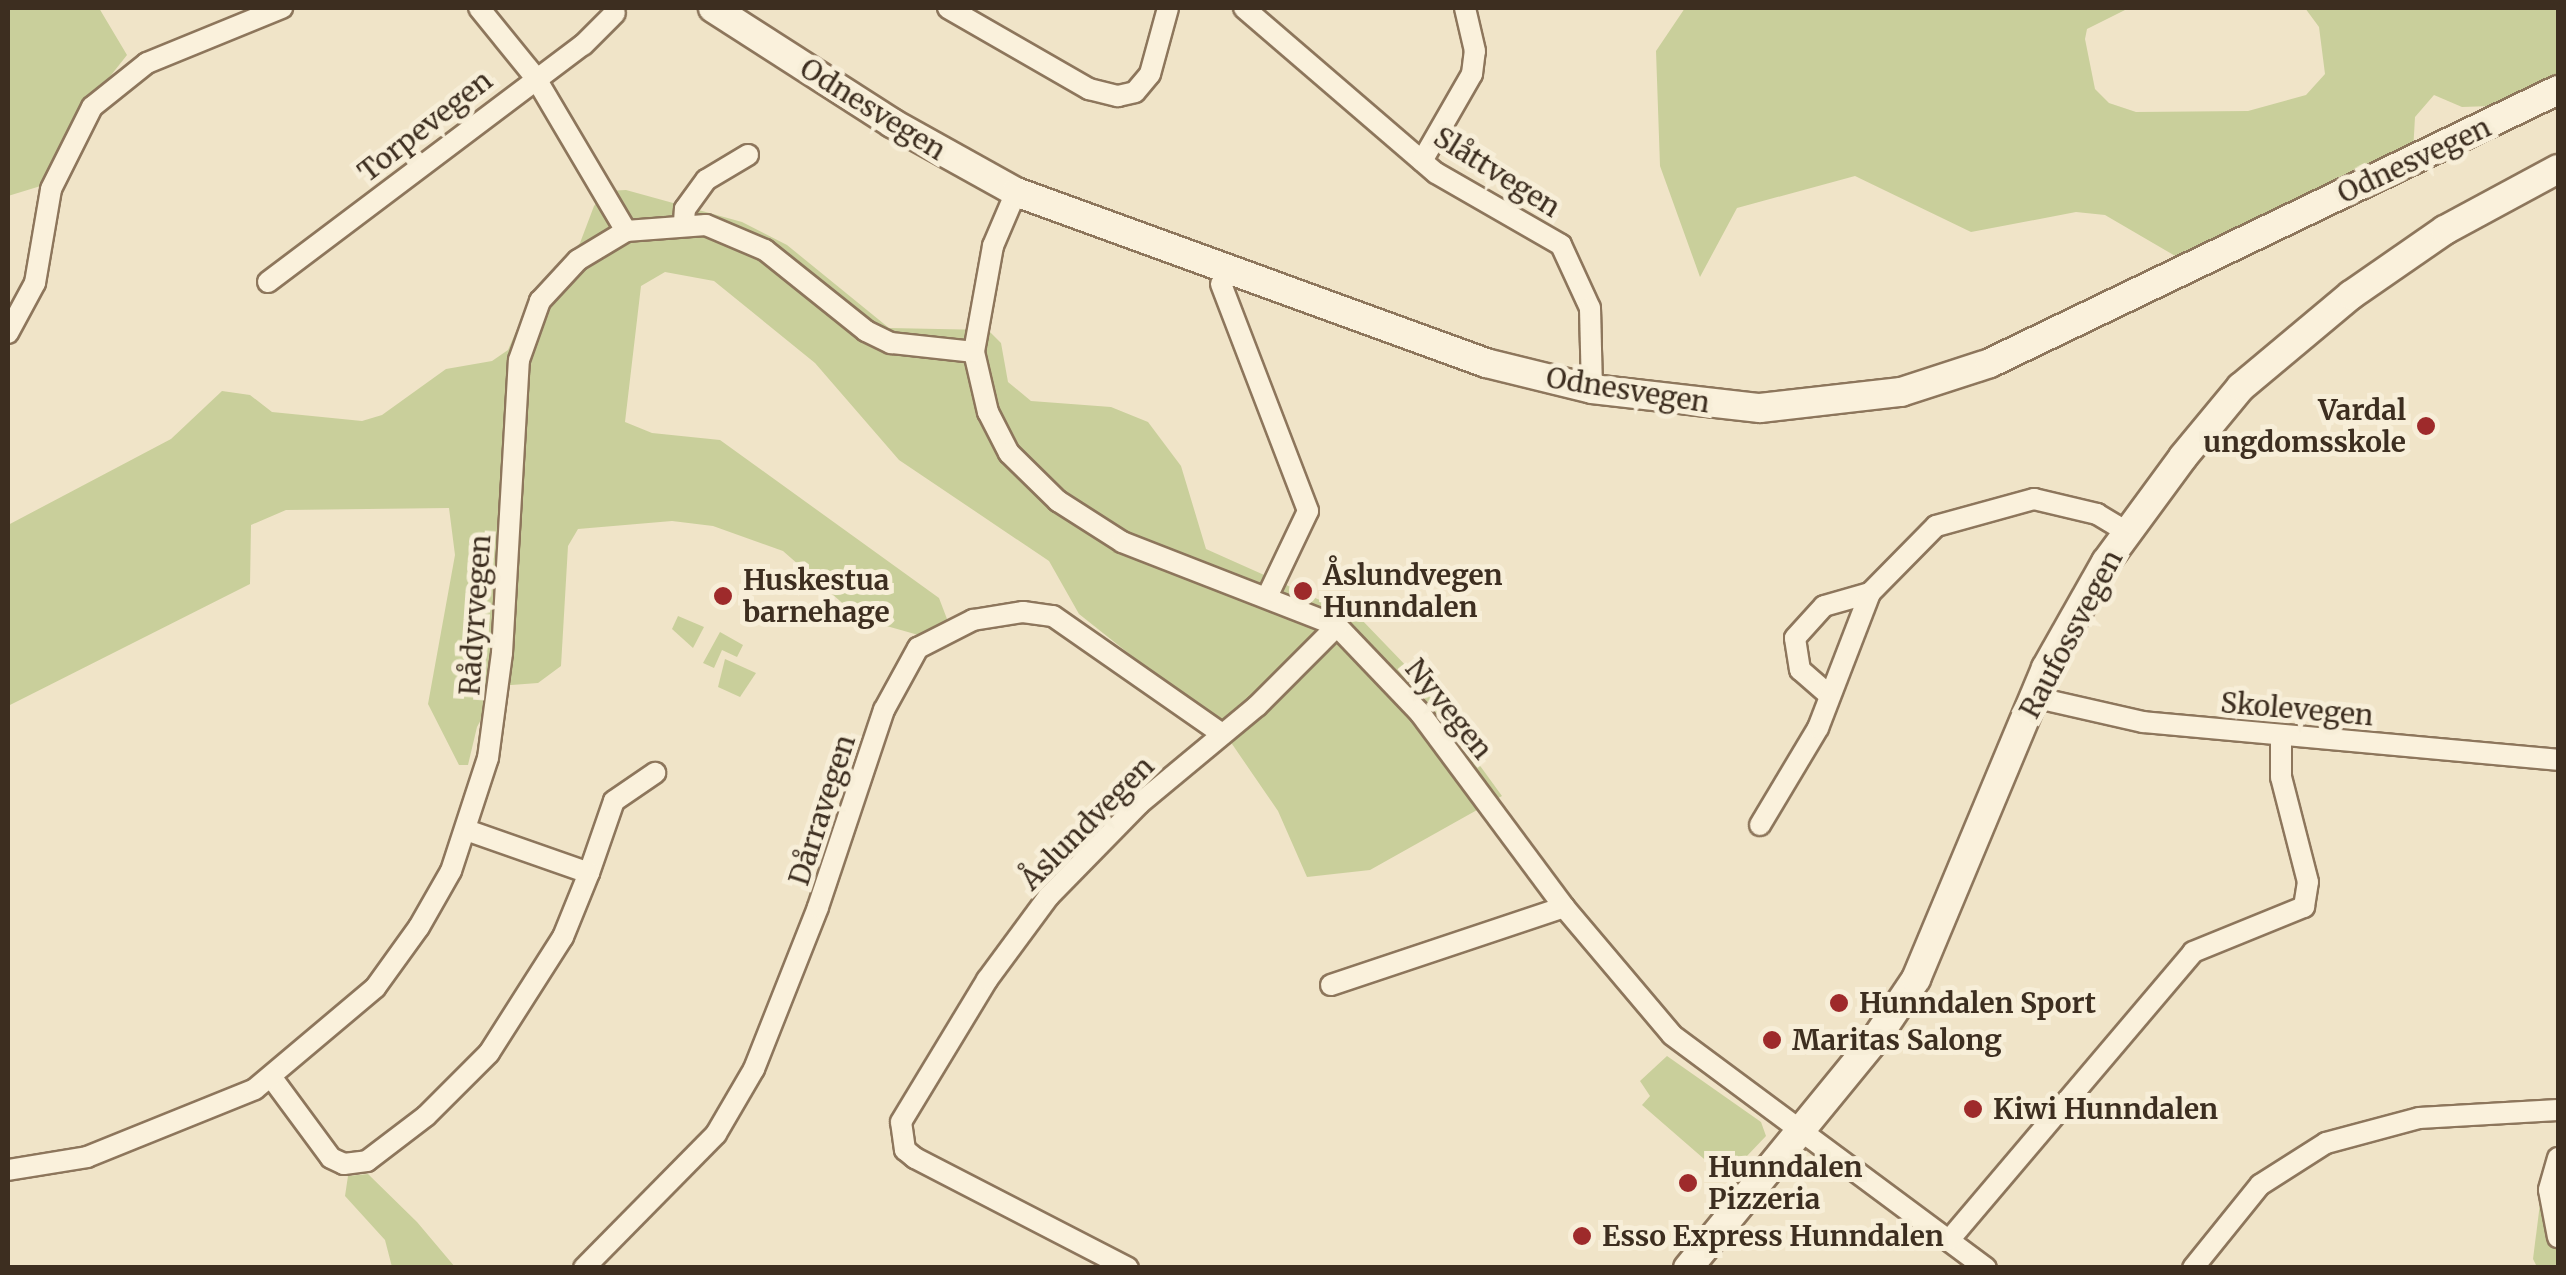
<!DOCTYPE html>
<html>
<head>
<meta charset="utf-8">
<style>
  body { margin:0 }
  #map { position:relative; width:2566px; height:1275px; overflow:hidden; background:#f0e4c8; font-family:Merriweather,serif }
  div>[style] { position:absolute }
  .green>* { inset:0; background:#c9cf9b }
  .roads { filter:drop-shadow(2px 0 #8d765c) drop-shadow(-2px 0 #8d765c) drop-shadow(0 2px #8d765c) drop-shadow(0 -2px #8d765c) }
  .street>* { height:20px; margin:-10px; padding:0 10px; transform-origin:10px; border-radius:10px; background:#faf1dc }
  .secondary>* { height:28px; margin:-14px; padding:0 14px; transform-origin:14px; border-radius:14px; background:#faf1dc }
  .dots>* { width:28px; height:28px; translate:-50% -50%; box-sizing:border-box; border:5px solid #f7eed8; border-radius:50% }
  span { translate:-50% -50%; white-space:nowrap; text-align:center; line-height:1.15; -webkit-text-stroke:10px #f7eed8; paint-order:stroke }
  .street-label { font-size:28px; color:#3d2e20 }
  .poi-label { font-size:28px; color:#3d2e20; font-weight:700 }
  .right { translate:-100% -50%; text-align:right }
  .left { translate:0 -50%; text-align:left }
  .frame { position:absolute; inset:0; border:10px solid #3d2e20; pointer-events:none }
</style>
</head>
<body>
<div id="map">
  <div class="green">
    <div style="clip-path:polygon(8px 8px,99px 8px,127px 55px,97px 93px,57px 181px,8px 196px)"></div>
    <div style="clip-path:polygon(1685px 8px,2129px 8px,2087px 29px,2085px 39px,2095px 89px,2109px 103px,2136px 112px,2248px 111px,2306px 95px,2325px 74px,2319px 27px,2305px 8px,2558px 8px,2558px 74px,2492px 106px,2462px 107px,2434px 95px,2415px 117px,2412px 170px,2311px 223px,2189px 264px,2105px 215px,2076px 212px,1971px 232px,1855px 176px,1737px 208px,1700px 277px,1660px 166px,1656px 51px)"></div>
    <div style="clip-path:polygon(626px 190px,742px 222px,787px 245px,889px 328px,988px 330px,1001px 343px,1008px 382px,1031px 401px,1111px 407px,1148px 422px,1181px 466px,1206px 549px,1360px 618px,1412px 672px,1502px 796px,1370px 870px,1307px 877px,1278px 811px,1219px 725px,1079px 614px,1049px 561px,899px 460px,815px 363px,714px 281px,665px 272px,641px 286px,625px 422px,652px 433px,720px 440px,939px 598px,952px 632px,922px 636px,883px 625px,848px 608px,783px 551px,713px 526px,672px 521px,578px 529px,568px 546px,561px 666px,538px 683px,499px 686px,477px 727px,468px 765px,459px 765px,428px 704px,455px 555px,449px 508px,286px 510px,251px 525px,250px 584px,8px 706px,8px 525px,171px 439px,222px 391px,250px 395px,272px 412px,362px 421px,382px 415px,446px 369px,492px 361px,508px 350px,528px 304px,580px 243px,594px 206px,606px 191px)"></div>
    <div style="clip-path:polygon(678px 616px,704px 627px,693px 648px,672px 629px)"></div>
    <div style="clip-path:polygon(720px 632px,743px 645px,737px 657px,722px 650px,714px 668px,703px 663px)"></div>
    <div style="clip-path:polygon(725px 659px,756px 673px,740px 697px,718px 687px)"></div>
    <div style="clip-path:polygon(1667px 1056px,1761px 1122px,1766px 1136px,1726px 1178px,1642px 1105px,1650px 1096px,1640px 1081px)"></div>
    <div style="clip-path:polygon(2546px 1156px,2558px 1158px,2558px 1267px,2537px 1267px,2533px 1259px)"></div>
    <div style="clip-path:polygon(368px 1174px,417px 1222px,455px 1267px,392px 1267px,385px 1240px,345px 1196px,348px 1176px)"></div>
  </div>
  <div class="roads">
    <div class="street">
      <div style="left:479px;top:8px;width:89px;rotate:50.9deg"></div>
      <div style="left:535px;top:77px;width:179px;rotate:59.4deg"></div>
      <div style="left:948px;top:8px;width:163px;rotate:29.9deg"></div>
      <div style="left:1089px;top:89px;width:30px;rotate:14deg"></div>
      <div style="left:1118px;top:96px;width:17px;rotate:-13deg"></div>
      <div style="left:1135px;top:92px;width:23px;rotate:-50deg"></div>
      <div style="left:1150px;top:74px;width:68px;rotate:-74.7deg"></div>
      <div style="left:1244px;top:8px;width:253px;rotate:40.7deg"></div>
      <div style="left:1436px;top:173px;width:144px;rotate:29.9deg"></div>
      <div style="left:1561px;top:245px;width:69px;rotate:65.3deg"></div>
      <div style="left:1590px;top:308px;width:81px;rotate:88.6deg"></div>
      <div style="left:1422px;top:161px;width:100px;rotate:-60.1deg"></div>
      <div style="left:1472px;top:74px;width:23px;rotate:-83deg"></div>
      <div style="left:1475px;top:51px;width:44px;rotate:-103.1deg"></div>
      <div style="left:1016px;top:192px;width:59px;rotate:113.1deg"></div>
      <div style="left:993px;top:246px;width:108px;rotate:100.2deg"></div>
      <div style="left:974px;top:352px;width:62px;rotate:76.9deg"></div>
      <div style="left:988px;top:412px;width:46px;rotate:62.9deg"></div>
      <div style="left:1009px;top:453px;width:69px;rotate:44.4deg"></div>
      <div style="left:1058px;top:501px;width:76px;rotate:32.6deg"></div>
      <div style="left:1122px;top:542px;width:231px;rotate:21.3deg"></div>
      <div style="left:1337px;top:626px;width:120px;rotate:46.3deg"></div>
      <div style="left:1420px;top:713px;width:242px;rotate:53.4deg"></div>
      <div style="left:1564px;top:907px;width:167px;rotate:49.8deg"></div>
      <div style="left:1672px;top:1035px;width:391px;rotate:36.6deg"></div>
      <div style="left:684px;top:222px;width:13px;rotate:-86deg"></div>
      <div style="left:685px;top:209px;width:36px;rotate:-54deg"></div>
      <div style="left:706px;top:180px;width:49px;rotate:-30.8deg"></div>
      <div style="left:268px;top:282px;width:394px;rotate:-37deg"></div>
      <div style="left:583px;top:45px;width:45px;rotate:-45deg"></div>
      <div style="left:1221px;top:284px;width:243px;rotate:69deg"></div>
      <div style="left:1308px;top:511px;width:93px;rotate:115.5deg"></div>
      <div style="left:8px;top:333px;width:57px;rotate:-61.6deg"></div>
      <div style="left:35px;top:283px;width:95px;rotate:-80.3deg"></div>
      <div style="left:51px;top:189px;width:92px;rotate:-63.4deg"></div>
      <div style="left:92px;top:107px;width:70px;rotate:-38.7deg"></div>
      <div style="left:147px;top:63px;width:146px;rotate:-22.2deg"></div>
      <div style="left:1829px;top:695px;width:38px;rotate:-139deg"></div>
      <div style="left:1800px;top:670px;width:32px;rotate:-99deg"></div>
      <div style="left:1795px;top:638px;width:43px;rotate:-47.8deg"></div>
      <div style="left:1824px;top:606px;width:48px;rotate:-15.8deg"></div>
      <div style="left:2033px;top:697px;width:113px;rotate:12.8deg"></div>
      <div style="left:2143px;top:722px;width:417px;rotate:5.2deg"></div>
      <div style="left:1760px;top:825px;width:113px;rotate:-59.1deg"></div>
      <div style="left:1818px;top:728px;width:145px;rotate:-68.9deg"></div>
      <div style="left:1870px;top:593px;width:94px;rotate:-45.4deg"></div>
      <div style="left:1936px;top:526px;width:102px;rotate:-15.4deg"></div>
      <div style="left:2034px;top:499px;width:65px;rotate:13.4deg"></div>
      <div style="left:2097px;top:514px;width:35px;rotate:31deg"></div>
      <div style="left:589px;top:873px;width:76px;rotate:-70.9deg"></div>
      <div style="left:614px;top:801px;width:50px;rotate:-34.3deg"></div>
      <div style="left:1331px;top:985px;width:246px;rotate:-18.5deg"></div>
      <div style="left:272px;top:1078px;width:99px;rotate:53.6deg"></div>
      <div style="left:331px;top:1158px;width:14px;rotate:25deg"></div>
      <div style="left:344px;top:1164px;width:23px;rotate:-7deg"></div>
      <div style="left:367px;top:1161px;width:74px;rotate:-37.3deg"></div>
      <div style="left:426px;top:1116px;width:89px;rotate:-45deg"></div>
      <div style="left:489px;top:1053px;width:138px;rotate:-57.5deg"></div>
      <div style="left:563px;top:937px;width:69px;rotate:-67.9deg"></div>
      <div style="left:589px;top:873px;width:130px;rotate:-160.7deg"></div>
      <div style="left:2558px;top:1158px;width:33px;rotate:106deg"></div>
      <div style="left:2549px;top:1190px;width:48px;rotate:79.2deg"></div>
      <div style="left:8px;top:1170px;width:80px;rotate:-9.3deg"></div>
      <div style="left:87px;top:1157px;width:181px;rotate:-22deg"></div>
      <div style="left:255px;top:1089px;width:157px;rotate:-40.1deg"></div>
      <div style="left:375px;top:988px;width:75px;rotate:-54.2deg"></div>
      <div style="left:419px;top:927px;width:64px;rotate:-60.3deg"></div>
      <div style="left:451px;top:871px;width:119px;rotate:-71.9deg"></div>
      <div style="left:488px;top:758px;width:106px;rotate:-82.4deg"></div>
      <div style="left:502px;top:653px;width:293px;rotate:-86.7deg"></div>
      <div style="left:519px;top:360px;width:63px;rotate:-70.4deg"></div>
      <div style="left:540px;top:301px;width:56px;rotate:-47.2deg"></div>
      <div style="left:578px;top:260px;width:56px;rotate:-31.1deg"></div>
      <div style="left:626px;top:231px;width:80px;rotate:-4.3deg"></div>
      <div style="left:706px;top:225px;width:64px;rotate:23deg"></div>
      <div style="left:765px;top:250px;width:129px;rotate:38.7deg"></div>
      <div style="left:866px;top:331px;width:28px;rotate:26deg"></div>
      <div style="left:891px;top:343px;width:83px;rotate:6.2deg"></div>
      <div style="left:1950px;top:1239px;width:376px;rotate:-49.7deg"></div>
      <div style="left:2193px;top:952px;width:120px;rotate:-22.1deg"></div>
      <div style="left:2304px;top:907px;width:25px;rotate:-81deg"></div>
      <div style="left:2308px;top:882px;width:108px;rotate:-104.4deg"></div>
      <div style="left:2281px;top:777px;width:42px;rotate:-90deg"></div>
      <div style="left:584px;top:1268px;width:188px;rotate:-45.4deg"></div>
      <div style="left:716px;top:1134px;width:75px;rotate:-59.7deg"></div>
      <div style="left:754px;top:1069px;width:174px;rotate:-68.4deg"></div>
      <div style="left:818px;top:907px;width:208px;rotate:-71.5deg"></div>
      <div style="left:884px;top:710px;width:71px;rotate:-61.3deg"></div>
      <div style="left:918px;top:648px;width:62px;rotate:-27deg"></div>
      <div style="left:973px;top:620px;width:51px;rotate:-9.1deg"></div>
      <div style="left:1023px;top:612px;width:30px;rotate:8deg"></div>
      <div style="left:1053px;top:616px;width:203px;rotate:34.9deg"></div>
      <div style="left:1128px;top:1268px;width:240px;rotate:-152.7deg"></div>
      <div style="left:915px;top:1158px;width:13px;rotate:-141deg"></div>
      <div style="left:905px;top:1150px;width:28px;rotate:-98deg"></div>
      <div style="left:901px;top:1122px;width:166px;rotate:-58.8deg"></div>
      <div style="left:987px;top:980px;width:104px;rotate:-53.6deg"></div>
      <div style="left:1049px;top:896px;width:129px;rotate:-45.6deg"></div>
      <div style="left:1139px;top:804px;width:153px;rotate:-39.7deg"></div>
      <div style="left:1257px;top:706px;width:113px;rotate:-45deg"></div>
      <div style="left:2193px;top:1268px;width:107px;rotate:-51.1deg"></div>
      <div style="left:2260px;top:1185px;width:78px;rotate:-32.5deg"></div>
      <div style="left:2326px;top:1143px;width:96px;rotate:-15deg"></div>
      <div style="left:2419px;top:1118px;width:139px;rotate:-3.3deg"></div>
    </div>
    <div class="secondary">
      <div style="left:713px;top:8px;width:213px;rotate:32.7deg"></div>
      <div style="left:892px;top:123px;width:142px;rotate:29.1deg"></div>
      <div style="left:1016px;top:192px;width:500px;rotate:19.99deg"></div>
      <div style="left:1486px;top:363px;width:109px;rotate:13.8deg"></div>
      <div style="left:1592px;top:389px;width:169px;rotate:6.5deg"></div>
      <div style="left:1760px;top:408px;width:142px;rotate:-6.5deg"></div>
      <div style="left:1901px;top:392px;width:94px;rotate:-18deg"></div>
      <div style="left:1990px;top:363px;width:630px;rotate:-25.67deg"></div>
      <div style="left:1688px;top:1268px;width:298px;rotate:-50.7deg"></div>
      <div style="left:1877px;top:1037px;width:70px;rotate:-56.1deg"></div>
      <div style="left:1916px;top:979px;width:337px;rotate:-67.3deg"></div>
      <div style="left:2046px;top:668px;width:122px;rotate:-60.5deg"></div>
      <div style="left:2106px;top:562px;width:130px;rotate:-53.7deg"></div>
      <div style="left:2183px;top:457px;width:91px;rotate:-50.4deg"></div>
      <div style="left:2241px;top:387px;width:143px;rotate:-39.9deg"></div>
      <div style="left:2351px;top:295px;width:114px;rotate:-34.7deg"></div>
      <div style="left:2445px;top:230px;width:128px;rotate:-28.4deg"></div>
    </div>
  </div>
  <div class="dots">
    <div style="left:2426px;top:426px;background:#9e2a2b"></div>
    <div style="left:1303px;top:591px;background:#9e2a2b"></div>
    <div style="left:723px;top:596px;background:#9e2a2b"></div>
    <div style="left:1839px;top:1003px;background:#9e2a2b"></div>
    <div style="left:1772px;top:1040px;background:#9e2a2b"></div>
    <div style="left:1973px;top:1109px;background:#9e2a2b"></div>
    <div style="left:1688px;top:1183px;background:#9e2a2b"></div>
    <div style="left:1582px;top:1236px;background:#9e2a2b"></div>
  </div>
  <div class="street-label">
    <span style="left:873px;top:109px;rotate:32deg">Odnesvegen</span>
    <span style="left:425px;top:126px;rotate:-38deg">Torpevegen</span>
    <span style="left:2414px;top:160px;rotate:-25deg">Odnesvegen</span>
    <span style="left:1497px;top:172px;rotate:32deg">Slåttvegen</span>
    <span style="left:1628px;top:390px;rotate:9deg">Odnesvegen</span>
    <span style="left:475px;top:615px;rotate:-86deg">Rådyrvegen</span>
    <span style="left:2071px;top:634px;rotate:-62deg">Raufossvegen</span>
    <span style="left:1449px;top:709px;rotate:51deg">Nyvegen</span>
    <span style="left:2297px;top:709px;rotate:5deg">Skolevegen</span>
    <span style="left:822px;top:810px;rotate:-72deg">Dårravegen</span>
    <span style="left:1087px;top:823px;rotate:-45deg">Åslundvegen</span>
  </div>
  <div class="poi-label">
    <span class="right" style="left:2406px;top:426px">Vardal<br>ungdomsskole</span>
    <span class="left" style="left:1323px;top:591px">Åslundvegen<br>Hunndalen</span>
    <span class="left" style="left:743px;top:596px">Huskestua<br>barnehage</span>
    <span class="left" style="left:1859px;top:1003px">Hunndalen Sport</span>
    <span class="left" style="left:1792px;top:1040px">Maritas Salong</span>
    <span class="left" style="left:1993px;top:1109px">Kiwi Hunndalen</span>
    <span class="left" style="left:1708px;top:1183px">Hunndalen<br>Pizzeria</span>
    <span class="left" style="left:1602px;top:1236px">Esso Express Hunndalen</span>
  </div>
  <div class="frame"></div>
</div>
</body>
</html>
